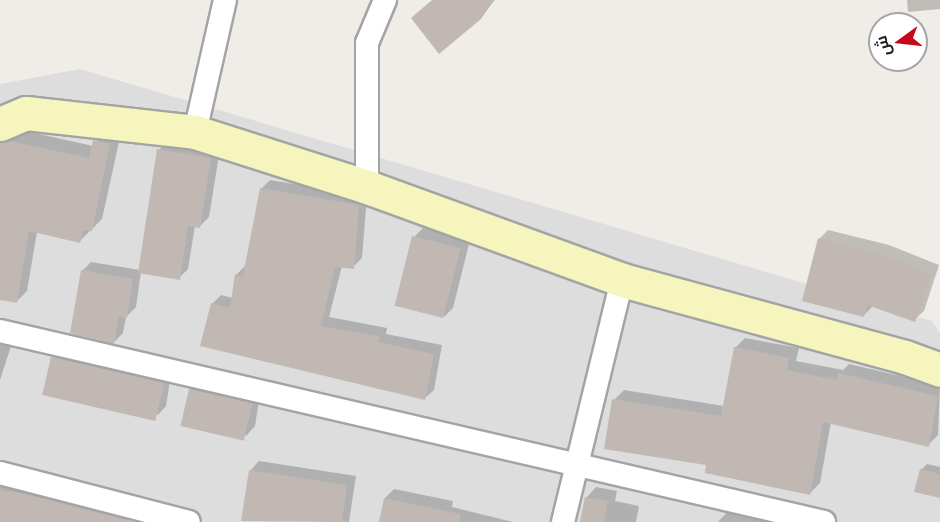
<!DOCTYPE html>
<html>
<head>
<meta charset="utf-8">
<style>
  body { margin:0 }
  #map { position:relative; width:940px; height:522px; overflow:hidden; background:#f0ece7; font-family:"Noto Sans",Cairo,sans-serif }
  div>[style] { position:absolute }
  .residential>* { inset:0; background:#dedddd }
  .shadow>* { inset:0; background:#0003 }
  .building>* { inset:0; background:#c1b8b4; transform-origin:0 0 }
  .roads { filter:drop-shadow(2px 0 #a4a4a4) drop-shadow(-2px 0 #a4a4a4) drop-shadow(0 2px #a4a4a4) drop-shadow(0 -2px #a4a4a4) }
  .street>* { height:22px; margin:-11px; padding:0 11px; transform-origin:11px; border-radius:11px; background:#fff }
  .secondary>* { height:33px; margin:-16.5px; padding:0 16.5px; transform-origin:16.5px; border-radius:16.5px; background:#f7f5be }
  span { translate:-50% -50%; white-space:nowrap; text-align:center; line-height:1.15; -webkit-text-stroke:6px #fff; paint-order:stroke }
  .north { position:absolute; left:868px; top:12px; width:60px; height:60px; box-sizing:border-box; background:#fff; border:2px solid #a6a6a6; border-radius:50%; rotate:255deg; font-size:16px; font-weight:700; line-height:24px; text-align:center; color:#202020 }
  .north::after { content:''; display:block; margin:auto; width:21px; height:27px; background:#c8081a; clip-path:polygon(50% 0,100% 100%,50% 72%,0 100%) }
</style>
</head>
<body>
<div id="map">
  <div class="residential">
    <div style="clip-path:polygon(80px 69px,932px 321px,940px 333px,940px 522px,0 522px,0 84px)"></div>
  </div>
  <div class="shadow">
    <div style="clip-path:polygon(433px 0,495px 0,480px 18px)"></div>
    <div style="clip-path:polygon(907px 0,940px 0,940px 9px,908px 12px)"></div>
    <div style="clip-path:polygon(21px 130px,93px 146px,105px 130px,121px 133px,102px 219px,80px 241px,37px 232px,27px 291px,16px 302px,0 299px,0 148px,12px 132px)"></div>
    <div style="clip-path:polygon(168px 141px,220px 149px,209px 217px,200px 226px,195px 226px,188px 269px,179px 278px,141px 272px,136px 307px,126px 317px,123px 333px,114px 342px,82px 271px,91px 262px,140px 270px,159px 150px)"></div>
    <div style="clip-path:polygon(270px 180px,367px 196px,362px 258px,353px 267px,342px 266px,329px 317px,387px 328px,386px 334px,442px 345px,434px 390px,425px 398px,375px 388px,376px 384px,212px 304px,221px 295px,233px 298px,236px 275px,245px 266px,261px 189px)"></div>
    <div style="clip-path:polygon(423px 228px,470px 240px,453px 308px,444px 317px,414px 237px)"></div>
    <div style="clip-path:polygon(828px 230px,889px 245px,939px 265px,924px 311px,914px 320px,873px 306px,863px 316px,819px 239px)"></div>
    <div style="clip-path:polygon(0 332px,14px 337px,0 380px)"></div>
    <div style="clip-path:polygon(745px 338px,799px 348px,796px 361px,843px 370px,849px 364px,940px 385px,938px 435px,928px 445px,831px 422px,820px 483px,810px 493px,708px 464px,614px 400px,624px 390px,724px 406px,735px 348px)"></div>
    <div style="clip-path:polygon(61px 349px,171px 374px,166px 406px,158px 415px,53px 357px)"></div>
    <div style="clip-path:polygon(200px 380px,260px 394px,255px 426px,246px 436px,190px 389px)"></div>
    <div style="clip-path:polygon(259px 461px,356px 476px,349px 522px,243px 519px,250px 471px)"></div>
    <div style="clip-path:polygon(927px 464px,940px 467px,940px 497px,921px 470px)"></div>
    <div style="clip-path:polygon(0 478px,130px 508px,128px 522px,0 522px)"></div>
    <div style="clip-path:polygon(596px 487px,617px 491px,615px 501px,639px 506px,636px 522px,582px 522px,587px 497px)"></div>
    <div style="clip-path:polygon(394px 489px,453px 501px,452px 507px,513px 522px,380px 522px,385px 498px)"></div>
    <div style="clip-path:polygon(729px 510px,822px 522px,718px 522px)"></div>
  </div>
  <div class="building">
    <div style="clip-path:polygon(432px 0,494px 0,481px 19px,439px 54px,411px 18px)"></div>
    <div style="clip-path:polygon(93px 140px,110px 144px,92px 231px,83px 230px,80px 243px,29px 231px,17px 303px,0 300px,0 142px,9px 141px,89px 158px)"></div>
    <div style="clip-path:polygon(157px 149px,211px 158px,200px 228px,188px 226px,180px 280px,138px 273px)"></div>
    <div style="clip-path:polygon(260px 188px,359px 205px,354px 269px,335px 267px,321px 326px,379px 336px,378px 342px,434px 354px,425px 400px,200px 346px,211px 303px,230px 308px,235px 274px,243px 276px)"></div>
    <div style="left:412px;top:236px;width:50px;height:72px;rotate:14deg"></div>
    <div style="clip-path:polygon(818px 238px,880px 254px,931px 274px,915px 322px,867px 305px,864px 317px,802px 301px)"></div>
    <div style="clip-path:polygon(81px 270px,133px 279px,127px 318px,119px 316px,114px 344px,70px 333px)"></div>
    <div style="clip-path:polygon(734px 347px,789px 358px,787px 370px,837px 380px,838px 373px,938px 396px,929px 447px,823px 422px,810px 495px,705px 473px,706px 465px,604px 449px,612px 399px,721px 416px)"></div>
    <div style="left:51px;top:357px;width:116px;height:39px;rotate:13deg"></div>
    <div style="left:189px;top:389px;width:65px;height:38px;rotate:13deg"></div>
    <div style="clip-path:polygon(920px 469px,940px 474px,940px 498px,914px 492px)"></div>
    <div style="clip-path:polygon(249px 470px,347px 485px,342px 522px,241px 521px)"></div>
    <div style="clip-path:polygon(0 490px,25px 494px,135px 522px,0 522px)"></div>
    <div style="clip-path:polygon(585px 497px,608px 501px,604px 522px,580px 522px)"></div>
    <div style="clip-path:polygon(384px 498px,460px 514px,459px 522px,379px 522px)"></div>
  </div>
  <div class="roads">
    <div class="street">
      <div style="left:195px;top:132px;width:135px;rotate:-77.2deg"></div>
      <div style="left:367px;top:187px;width:144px;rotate:-90deg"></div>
      <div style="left:367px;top:43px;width:47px;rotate:-67.3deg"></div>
      <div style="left:0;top:331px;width:846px;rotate:13.05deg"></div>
      <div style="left:0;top:473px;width:195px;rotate:14.5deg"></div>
      <div style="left:563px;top:522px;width:249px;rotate:-76.3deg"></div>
    </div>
    <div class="secondary">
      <div style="left:0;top:124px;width:28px;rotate:-23deg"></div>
      <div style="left:26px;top:113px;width:170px;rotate:6.4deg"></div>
      <div style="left:195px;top:132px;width:181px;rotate:17.7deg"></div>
      <div style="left:367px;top:187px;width:271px;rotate:20deg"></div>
      <div style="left:622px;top:280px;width:293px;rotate:15.2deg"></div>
      <div style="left:905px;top:357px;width:37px;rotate:20deg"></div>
    </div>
  </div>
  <div class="north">ش</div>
</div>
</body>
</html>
